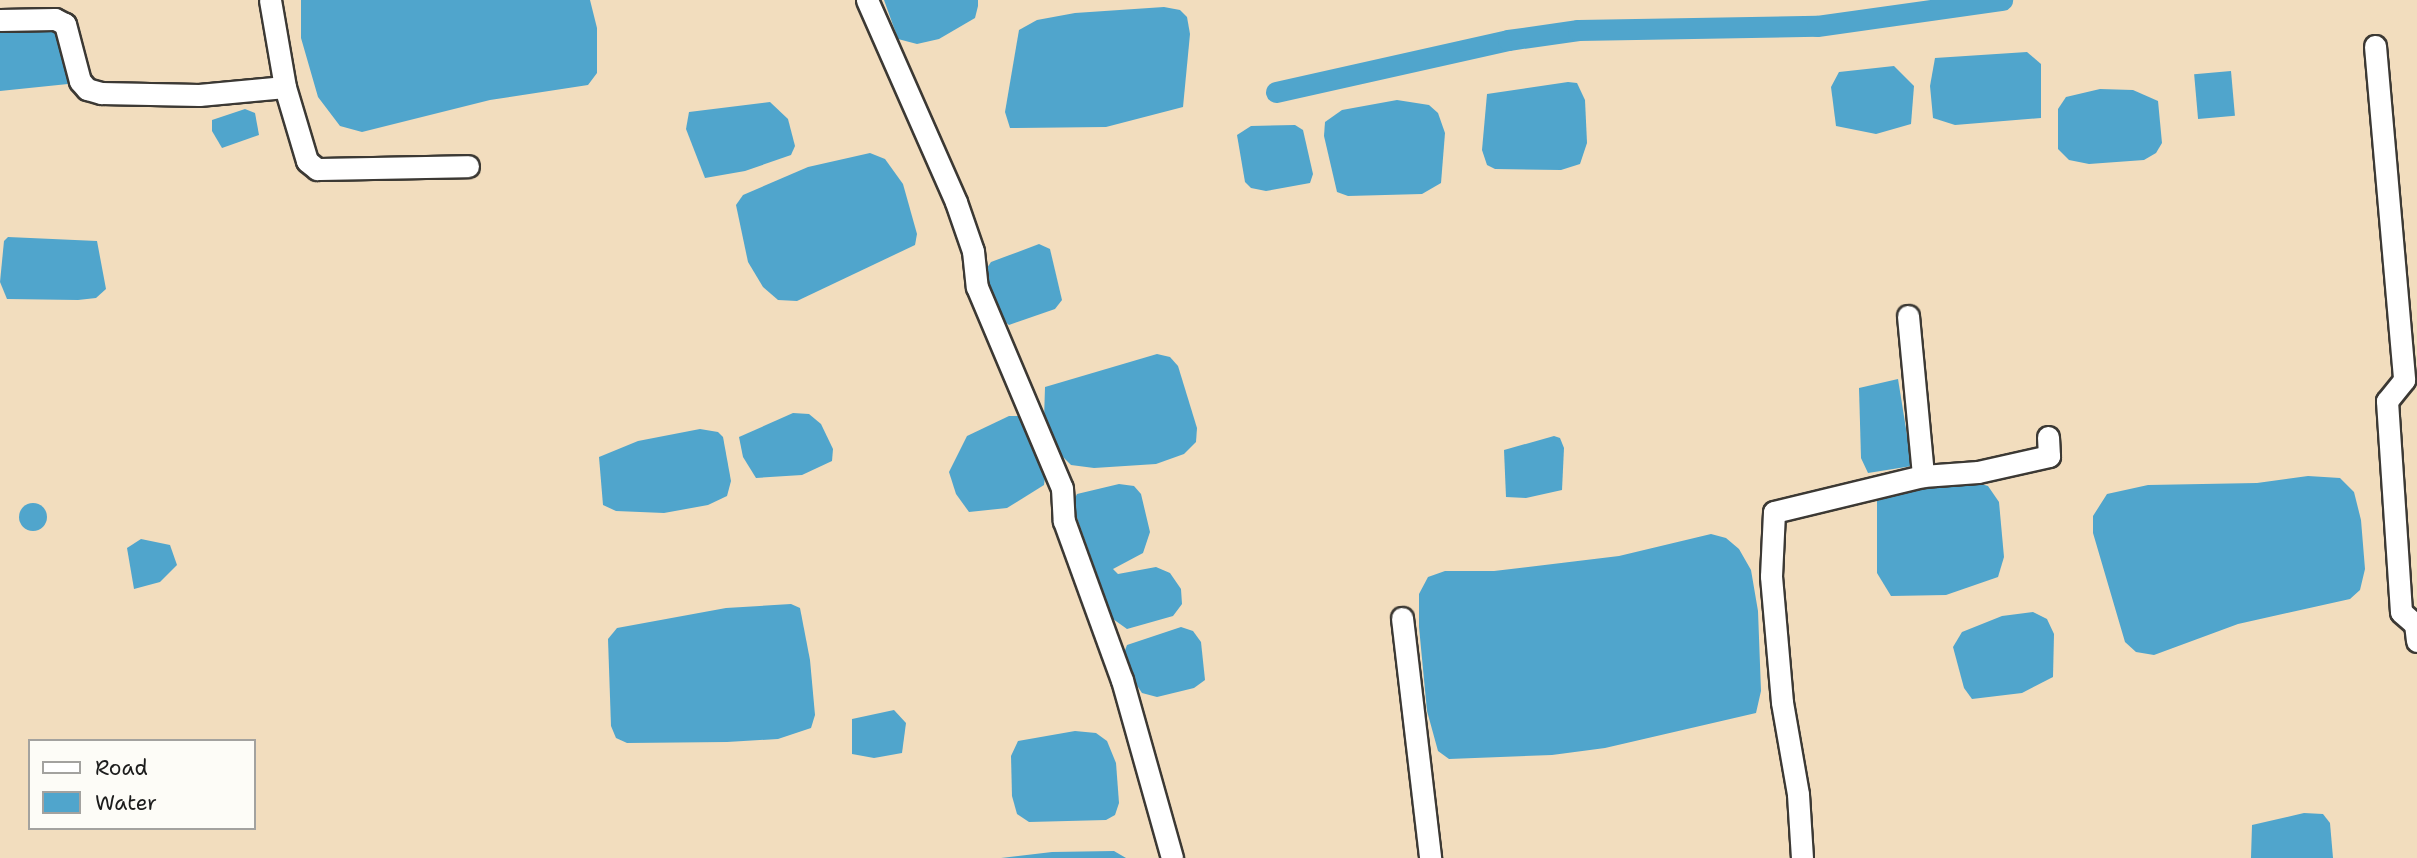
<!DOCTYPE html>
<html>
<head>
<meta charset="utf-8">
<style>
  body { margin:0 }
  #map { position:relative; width:2417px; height:858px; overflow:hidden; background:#f2ddbe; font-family:"Shantell Sans",sans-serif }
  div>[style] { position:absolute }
  .water>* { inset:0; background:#50a5cc; transform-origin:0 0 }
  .round { border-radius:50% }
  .canal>* { height:21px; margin:-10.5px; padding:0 10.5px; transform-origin:10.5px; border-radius:10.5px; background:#50a5cc }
  .roads { filter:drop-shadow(2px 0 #3c3934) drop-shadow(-2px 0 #3c3934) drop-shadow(0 2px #3c3934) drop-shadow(0 -2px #3c3934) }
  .street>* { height:21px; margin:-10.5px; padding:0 10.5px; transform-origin:10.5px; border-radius:10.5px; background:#fff }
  span { translate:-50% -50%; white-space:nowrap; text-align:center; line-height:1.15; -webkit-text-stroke:6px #fdfcf7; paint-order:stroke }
  .legend { position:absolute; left:28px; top:739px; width:228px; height:91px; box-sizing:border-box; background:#fdfcf7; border:2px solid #a3a29f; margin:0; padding:9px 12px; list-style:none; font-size:21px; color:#1c1c1c }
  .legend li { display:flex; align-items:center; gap:14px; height:35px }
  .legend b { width:35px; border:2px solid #a3a29f }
</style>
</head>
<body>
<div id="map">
  <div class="water">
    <div style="clip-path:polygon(301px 0,590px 0,597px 28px,597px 73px,588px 85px,490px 100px,362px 132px,340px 126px,318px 97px,301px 38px)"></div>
    <div style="clip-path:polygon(884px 0,978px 0,978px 6px,975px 18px,939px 39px,917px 44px,898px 39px)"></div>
    <div style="clip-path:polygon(1164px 7px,1180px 10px,1187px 17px,1190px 34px,1183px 107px,1106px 127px,1010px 128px,1005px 112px,1019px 30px,1037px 20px,1075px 13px)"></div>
    <div style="clip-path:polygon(0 29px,56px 29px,68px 84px,0 91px)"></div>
    <div style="clip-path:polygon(2027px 52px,2041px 64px,2041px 118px,1955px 125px,1933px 118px,1930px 86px,1935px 58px)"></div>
    <div style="clip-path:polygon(1894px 66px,1914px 86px,1911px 124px,1876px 134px,1836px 126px,1831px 87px,1839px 72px)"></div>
    <div style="left:2231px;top:71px;width:45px;height:37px;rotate:85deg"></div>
    <div style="clip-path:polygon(1568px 82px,1577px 83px,1585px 100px,1587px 143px,1580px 164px,1561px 170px,1495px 169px,1487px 165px,1482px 150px,1487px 94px)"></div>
    <div style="clip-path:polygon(2100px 89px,2133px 90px,2158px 101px,2162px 143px,2156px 153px,2144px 160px,2089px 164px,2069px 160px,2058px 149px,2058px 109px,2066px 97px)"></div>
    <div style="clip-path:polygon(1397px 100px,1429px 105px,1438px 113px,1445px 133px,1441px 183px,1422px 194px,1348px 196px,1337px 192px,1324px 136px,1325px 122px,1342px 110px)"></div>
    <div style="clip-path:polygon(770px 102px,788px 119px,795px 146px,791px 155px,745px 171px,705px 178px,686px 129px,689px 112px)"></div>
    <div style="clip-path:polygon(245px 109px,255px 113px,259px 135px,222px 148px,212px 131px,212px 120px)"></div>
    <div style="clip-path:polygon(1295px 125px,1303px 130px,1313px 174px,1310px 183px,1266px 191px,1251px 188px,1245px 182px,1237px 135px,1251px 126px)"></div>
    <div style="clip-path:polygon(870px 153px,885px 159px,903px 184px,917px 234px,915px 245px,797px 301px,778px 300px,763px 287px,748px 262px,736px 205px,743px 195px,808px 167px)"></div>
    <div style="clip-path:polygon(8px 237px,97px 241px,106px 289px,96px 298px,78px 300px,7px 299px,0 282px,4px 241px)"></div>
    <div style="clip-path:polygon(1039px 244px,1050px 249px,1062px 300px,1055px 309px,1009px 325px,999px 317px,985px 271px,991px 262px)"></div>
    <div style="clip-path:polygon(1157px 354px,1170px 357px,1178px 366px,1197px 428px,1196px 442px,1184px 454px,1156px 464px,1094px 468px,1071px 465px,1060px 454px,1044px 420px,1045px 387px)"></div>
    <div style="clip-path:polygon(1898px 379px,1912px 466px,1868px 473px,1861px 458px,1859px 388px)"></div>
    <div style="clip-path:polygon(793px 413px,809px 414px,821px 424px,833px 449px,832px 461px,802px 475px,756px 478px,743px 457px,739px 437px)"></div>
    <div style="clip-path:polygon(1009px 416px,1019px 416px,1046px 469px,1044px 485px,1007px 508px,969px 512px,956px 494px,949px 472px,967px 436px)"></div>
    <div style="clip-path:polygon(700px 429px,718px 432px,723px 437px,731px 481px,727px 496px,708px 505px,664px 513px,616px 511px,603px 505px,599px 457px,638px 441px)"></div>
    <div style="clip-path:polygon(1554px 436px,1560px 438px,1564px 448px,1562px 490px,1526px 498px,1506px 497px,1504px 450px)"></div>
    <div style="clip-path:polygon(2308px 476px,2340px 478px,2354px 492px,2361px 520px,2365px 569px,2360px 590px,2350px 599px,2238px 624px,2154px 655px,2136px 652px,2125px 642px,2093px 533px,2093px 516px,2107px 494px,2148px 485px,2257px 483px)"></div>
    <div style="clip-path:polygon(1978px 483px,1988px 486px,1999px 502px,2004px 557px,1998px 577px,1946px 595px,1891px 596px,1877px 573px,1877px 501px,1927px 485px)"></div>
    <div style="clip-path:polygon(1119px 484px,1134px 486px,1141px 494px,1150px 532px,1143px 553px,1113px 569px,1118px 574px,1156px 567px,1170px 573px,1181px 589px,1182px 604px,1173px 616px,1127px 629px,1113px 619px,1072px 504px,1077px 494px)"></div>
    <div class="round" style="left:19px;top:503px;width:28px;height:28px"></div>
    <div style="clip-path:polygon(1711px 534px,1726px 538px,1739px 549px,1751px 570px,1758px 611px,1761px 691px,1756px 713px,1605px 748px,1552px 755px,1449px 759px,1438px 751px,1427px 711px,1419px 627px,1419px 594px,1428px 577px,1445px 571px,1494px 571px,1619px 556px)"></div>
    <div style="clip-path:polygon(141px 539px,170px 545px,177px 565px,160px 582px,134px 589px,127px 548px)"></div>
    <div style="clip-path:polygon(791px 604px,800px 608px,810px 660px,815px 715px,811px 728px,778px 739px,727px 742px,627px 743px,616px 738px,611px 726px,608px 639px,617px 628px,726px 608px)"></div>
    <div style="clip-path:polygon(2033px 612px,2047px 619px,2054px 634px,2053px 677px,2022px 693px,1972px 699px,1964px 688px,1953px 647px,1962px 632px,2002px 616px)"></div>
    <div style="clip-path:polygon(1181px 627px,1193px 631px,1201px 642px,1205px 680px,1194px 688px,1157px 697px,1142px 693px,1132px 678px,1124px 653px,1127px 645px)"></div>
    <div style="clip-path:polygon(894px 710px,906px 723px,902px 753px,874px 758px,852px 754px,852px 719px)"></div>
    <div style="clip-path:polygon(1075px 731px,1096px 733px,1107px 741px,1116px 763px,1119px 803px,1115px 815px,1106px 820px,1029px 822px,1017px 814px,1012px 796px,1011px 756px,1018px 741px)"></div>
    <div style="clip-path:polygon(2304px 813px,2323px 814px,2330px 823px,2333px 858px,2251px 858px,2252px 825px)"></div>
    <div style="clip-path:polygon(1114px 851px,1126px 858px,1001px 858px,1052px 852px)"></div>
  </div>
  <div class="canal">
    <div style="left:1276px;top:92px;width:238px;rotate:-12.6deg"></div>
    <div style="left:1508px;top:40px;width:71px;rotate:-8.1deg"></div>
    <div style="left:1578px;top:30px;width:239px;rotate:-1deg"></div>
    <div style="left:1817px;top:26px;width:187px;rotate:-8deg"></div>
  </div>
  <div class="roads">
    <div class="street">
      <div style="left:270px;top:0;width:88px;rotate:80.2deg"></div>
      <div style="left:285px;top:87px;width:77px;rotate:73.4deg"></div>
      <div style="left:307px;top:161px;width:13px;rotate:39deg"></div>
      <div style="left:317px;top:169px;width:151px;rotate:-1.1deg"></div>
      <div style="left:867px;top:0;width:221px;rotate:66.2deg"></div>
      <div style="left:956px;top:202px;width:52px;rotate:70.9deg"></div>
      <div style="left:973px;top:251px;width:36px;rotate:84deg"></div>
      <div style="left:977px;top:287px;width:218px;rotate:67.1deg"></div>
      <div style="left:1062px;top:488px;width:33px;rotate:87deg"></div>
      <div style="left:1064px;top:521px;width:169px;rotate:70deg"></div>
      <div style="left:1122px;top:680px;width:185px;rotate:74.3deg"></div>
      <div style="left:0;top:20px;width:55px;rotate:-1deg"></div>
      <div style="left:55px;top:19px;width:11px;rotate:27deg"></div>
      <div style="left:65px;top:24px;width:59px;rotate:75.3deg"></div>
      <div style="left:80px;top:81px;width:11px;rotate:49deg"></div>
      <div style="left:87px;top:89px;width:15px;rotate:16deg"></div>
      <div style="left:101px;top:93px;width:98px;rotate:1.2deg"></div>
      <div style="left:199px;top:95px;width:86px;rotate:-5.3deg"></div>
      <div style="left:2375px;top:46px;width:335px;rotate:85deg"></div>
      <div style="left:2404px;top:380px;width:27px;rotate:129deg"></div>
      <div style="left:2387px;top:401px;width:211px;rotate:86.2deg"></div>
      <div style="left:2401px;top:612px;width:18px;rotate:41deg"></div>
      <div style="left:2415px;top:624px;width:17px;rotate:83deg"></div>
      <div style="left:1908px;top:316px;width:161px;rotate:84.6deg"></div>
      <div style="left:1402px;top:618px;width:242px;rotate:83.3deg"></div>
      <div style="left:1802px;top:858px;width:64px;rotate:-93.6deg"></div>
      <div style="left:1798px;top:794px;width:93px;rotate:-99.9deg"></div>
      <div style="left:1782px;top:702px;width:126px;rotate:-95deg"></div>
      <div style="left:1771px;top:576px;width:64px;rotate:-87.3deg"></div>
      <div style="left:1774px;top:512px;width:153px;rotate:-13.6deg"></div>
      <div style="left:1923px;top:476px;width:55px;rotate:-4.2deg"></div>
      <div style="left:1978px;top:472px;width:73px;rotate:-12.7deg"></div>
      <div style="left:2049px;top:456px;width:19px;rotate:-93deg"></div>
    </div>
  </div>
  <ul class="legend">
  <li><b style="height:9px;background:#fff"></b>Road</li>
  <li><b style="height:19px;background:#50a5cc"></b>Water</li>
  </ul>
</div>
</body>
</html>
